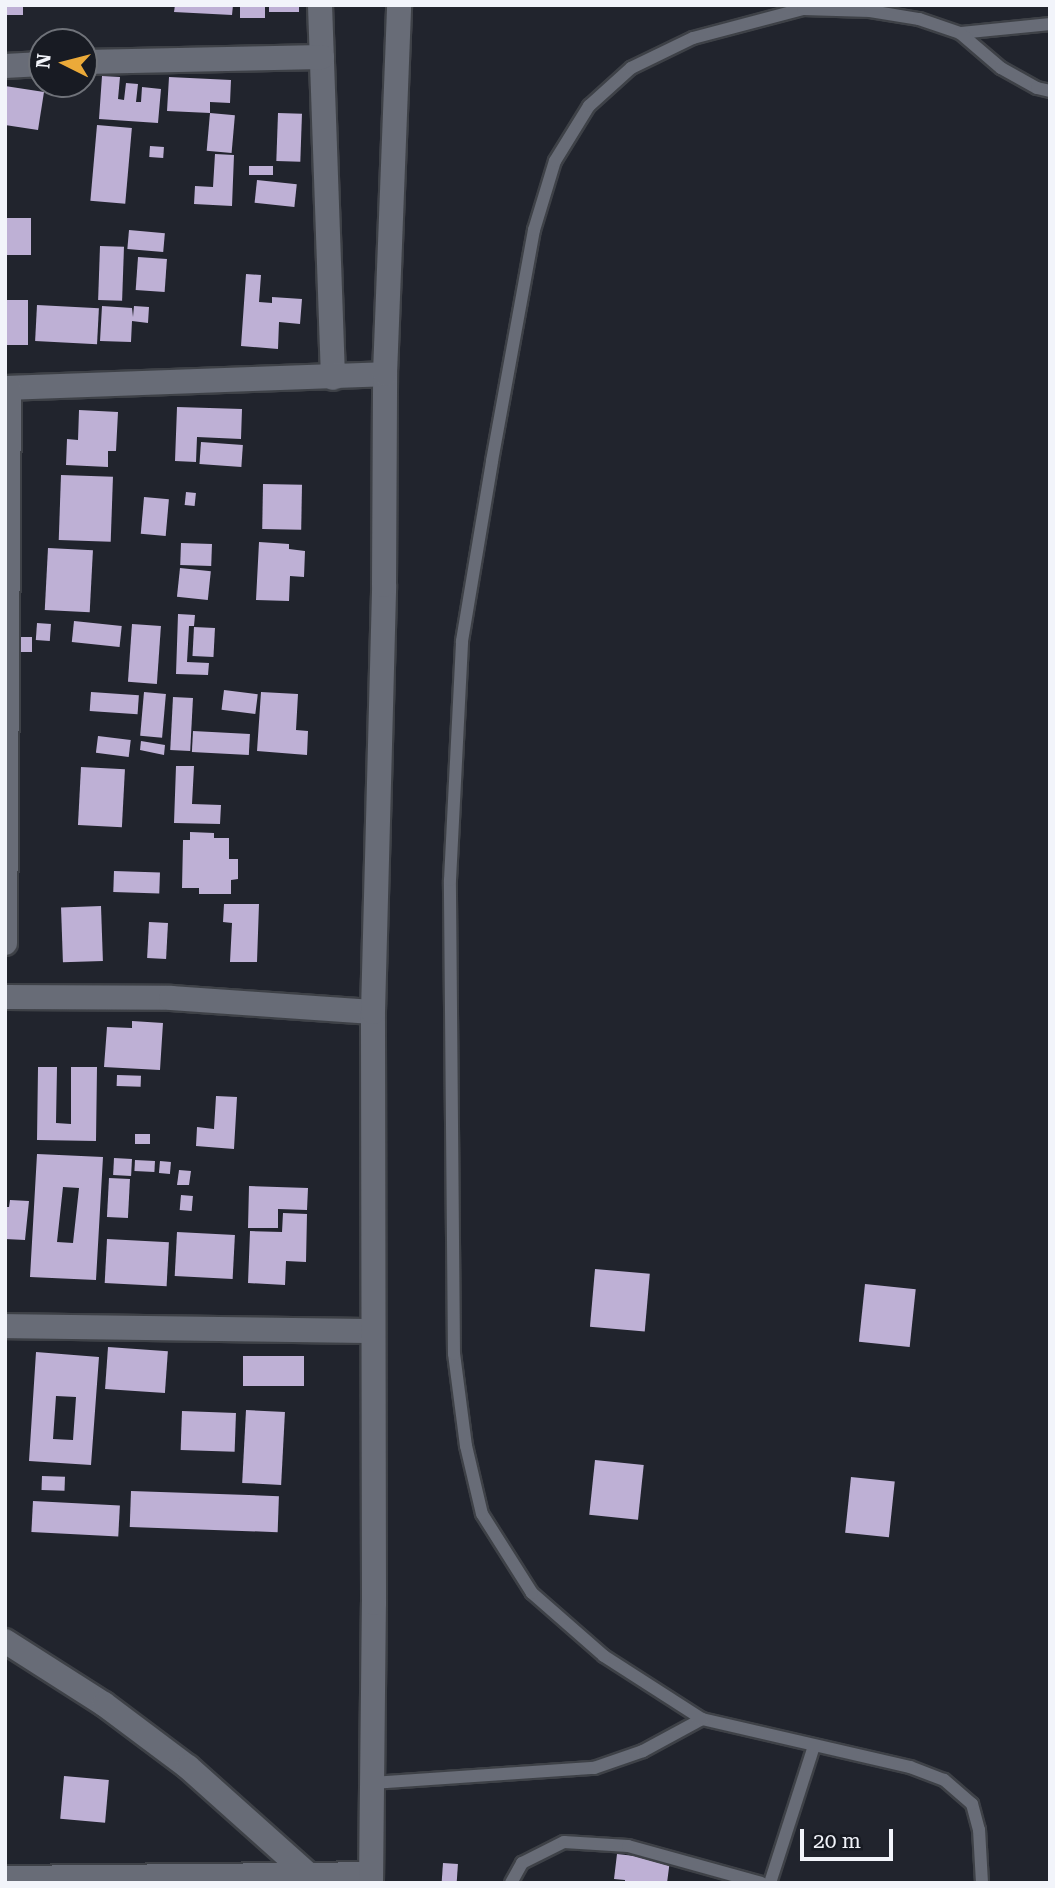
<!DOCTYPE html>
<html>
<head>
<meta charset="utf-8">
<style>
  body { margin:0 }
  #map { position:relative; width:1055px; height:1888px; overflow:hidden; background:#21242d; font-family:"Roboto Serif",serif }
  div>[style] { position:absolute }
  .building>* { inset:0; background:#beb0d5; transform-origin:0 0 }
  .roads { filter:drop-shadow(2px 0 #3e4147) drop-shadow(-2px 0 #3e4147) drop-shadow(0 2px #3e4147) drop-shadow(0 -2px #3e4147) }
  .service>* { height:12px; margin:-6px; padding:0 6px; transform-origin:6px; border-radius:6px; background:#686c77 }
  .minor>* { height:24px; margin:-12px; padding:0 12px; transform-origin:12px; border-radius:12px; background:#686c77 }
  span { translate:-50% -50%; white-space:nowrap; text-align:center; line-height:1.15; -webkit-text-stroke:7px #181b23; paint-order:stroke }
  .frame { position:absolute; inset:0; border:7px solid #f2f4fa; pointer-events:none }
  .north { position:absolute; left:28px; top:28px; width:70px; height:70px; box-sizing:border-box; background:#181b23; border:2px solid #6f7279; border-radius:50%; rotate:276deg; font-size:19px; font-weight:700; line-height:28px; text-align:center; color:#f2f4fa }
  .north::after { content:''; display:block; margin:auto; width:24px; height:32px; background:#ebaa39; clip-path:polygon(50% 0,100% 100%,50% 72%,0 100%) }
  .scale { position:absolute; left:800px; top:1829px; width:93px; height:32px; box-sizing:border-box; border:4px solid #f2f4fa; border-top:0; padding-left:9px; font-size:21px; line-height:24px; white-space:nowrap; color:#f2f4fa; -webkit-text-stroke:5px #181b23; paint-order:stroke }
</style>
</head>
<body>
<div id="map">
  <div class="building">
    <div style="left:5px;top:5px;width:18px;height:10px"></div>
    <div style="clip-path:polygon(175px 5px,233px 5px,232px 15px,174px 12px)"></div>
    <div style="left:240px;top:5px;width:25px;height:13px"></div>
    <div style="left:269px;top:5px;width:30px;height:7px"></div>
    <div style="clip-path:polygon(102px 76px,120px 77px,118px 99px,124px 100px,126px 83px,138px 84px,136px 102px,141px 102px,142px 87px,161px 89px,158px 123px,99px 119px)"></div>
    <div style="clip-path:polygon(169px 77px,231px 80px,230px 103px,210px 102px,210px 113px,167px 111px)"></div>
    <div style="clip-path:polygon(5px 86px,44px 92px,38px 130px,5px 125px)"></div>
    <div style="left:210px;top:113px;width:25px;height:38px;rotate:5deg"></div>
    <div style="left:278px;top:113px;width:24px;height:48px;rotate:2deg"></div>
    <div style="left:97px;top:125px;width:35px;height:76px;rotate:5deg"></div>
    <div style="left:150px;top:146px;width:14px;height:11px;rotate:4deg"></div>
    <div style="clip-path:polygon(215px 154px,234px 155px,232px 206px,194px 204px,195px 186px,213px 187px)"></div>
    <div style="left:249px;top:166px;width:24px;height:9px"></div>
    <div style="left:257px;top:180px;width:40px;height:23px;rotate:6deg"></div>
    <div style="left:5px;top:218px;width:26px;height:37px"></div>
    <div style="left:129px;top:230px;width:36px;height:19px;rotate:5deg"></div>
    <div style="left:100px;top:246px;width:24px;height:54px;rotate:2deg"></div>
    <div style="left:138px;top:257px;width:29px;height:33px;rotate:4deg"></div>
    <div style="clip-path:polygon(246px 274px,261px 275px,259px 302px,272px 303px,272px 297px,302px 299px,300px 324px,279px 322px,278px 349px,241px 346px)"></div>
    <div style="left:5px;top:300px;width:23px;height:45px"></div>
    <div style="left:37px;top:305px;width:62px;height:36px;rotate:3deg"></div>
    <div style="clip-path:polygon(102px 306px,132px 308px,133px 317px,134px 306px,149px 307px,148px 323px,132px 321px,131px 342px,100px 341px)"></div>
    <div style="clip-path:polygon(177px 407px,242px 409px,241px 439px,197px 437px,196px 462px,175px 461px)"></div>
    <div style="clip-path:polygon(79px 410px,118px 412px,116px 451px,108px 451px,108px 467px,66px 465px,67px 439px,78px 440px)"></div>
    <div style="left:201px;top:442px;width:42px;height:22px;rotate:4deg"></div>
    <div style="left:61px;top:475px;width:52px;height:65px;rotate:2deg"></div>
    <div style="left:263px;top:484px;width:39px;height:45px;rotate:1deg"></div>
    <div style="left:186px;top:492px;width:10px;height:13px;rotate:6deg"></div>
    <div style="left:144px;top:497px;width:25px;height:37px;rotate:5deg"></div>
    <div style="clip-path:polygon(259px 542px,289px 544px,289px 549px,305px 551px,304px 577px,290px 576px,289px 601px,256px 600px)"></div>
    <div style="left:181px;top:543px;width:31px;height:22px;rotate:2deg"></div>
    <div style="left:48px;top:548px;width:45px;height:62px;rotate:3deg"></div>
    <div style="left:180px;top:568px;width:31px;height:29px;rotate:6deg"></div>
    <div style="clip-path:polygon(178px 614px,195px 615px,194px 626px,189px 626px,187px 662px,209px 663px,208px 675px,176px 674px)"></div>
    <div style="left:74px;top:621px;width:48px;height:21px;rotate:6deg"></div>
    <div style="left:37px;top:623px;width:14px;height:17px;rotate:4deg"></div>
    <div style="left:132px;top:624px;width:29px;height:58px;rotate:4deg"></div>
    <div style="left:194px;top:627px;width:21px;height:29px;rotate:3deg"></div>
    <div style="left:18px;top:637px;width:14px;height:15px"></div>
    <div style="left:224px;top:690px;width:34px;height:20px;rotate:7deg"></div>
    <div style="left:91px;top:692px;width:48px;height:19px;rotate:4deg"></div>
    <div style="left:144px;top:692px;width:22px;height:44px;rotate:5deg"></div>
    <div style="clip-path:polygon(261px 692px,298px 694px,296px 730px,308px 731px,307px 755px,257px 751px)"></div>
    <div style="left:173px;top:697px;width:20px;height:53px;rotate:3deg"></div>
    <div style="left:193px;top:731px;width:57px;height:21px;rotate:3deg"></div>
    <div style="left:98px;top:736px;width:33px;height:17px;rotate:7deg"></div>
    <div style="clip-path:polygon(141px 741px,165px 745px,164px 755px,140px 750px)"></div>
    <div style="clip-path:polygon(176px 766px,194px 766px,192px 804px,221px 805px,220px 824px,174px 823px)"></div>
    <div style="left:81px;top:767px;width:44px;height:58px;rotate:3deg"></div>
    <div style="clip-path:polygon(190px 832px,214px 833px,214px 838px,229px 838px,229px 859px,238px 859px,238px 879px,231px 880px,231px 894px,199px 894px,199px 888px,182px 888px,183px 840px,190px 840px)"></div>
    <div style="left:114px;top:871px;width:46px;height:21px;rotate:2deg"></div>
    <div style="clip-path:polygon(224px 904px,259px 904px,257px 962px,230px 962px,232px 923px,223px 922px)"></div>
    <div style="left:101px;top:906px;width:55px;height:40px;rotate:88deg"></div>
    <div style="left:149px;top:922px;width:19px;height:36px;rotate:3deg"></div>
    <div style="clip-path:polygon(132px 1021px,163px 1023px,160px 1070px,104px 1067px,107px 1027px,132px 1028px)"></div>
    <div style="clip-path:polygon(38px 1067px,57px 1067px,56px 1123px,71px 1124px,71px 1067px,97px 1067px,96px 1141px,37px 1140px)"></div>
    <div style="left:117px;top:1075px;width:24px;height:11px;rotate:2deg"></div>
    <div style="clip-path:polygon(216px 1096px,237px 1097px,234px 1149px,196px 1146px,197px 1127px,214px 1129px)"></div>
    <div style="left:135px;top:1134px;width:15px;height:10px"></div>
    <div style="clip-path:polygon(evenodd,37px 1154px,103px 1157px,96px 1280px,30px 1277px,37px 1154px,63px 1187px,79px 1188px,73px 1243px,57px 1242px,63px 1187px)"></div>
    <div style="left:114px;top:1158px;width:18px;height:17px;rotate:3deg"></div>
    <div style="left:135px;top:1160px;width:20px;height:11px;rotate:3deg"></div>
    <div style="left:160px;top:1161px;width:11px;height:12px;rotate:5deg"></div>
    <div style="clip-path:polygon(179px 1170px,191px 1171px,189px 1185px,177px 1185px)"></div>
    <div style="left:109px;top:1178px;width:21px;height:39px;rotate:3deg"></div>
    <div style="clip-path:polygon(249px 1186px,308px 1188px,307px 1210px,278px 1209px,278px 1228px,248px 1228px)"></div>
    <div style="left:181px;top:1195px;width:12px;height:15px;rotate:5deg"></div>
    <div style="clip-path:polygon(10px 1200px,29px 1201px,25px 1240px,5px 1239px,5px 1207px,9px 1207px)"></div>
    <div style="clip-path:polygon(283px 1213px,307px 1214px,306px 1262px,286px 1261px,285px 1285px,248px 1283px,250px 1231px,282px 1232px)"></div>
    <div style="left:177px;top:1232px;width:58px;height:44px;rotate:3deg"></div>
    <div style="left:107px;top:1239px;width:62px;height:44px;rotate:3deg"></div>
    <div style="left:595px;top:1269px;width:55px;height:58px;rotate:5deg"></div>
    <div style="left:865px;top:1284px;width:51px;height:58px;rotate:6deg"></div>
    <div style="left:108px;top:1347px;width:60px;height:42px;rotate:4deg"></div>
    <div style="clip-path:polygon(evenodd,36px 1352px,99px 1357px,91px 1465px,29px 1461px,36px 1352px,56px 1396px,76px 1397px,73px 1440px,53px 1439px,56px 1396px)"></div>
    <div style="left:243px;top:1356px;width:61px;height:30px"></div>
    <div style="left:246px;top:1410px;width:39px;height:73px;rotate:3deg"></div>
    <div style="left:182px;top:1411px;width:54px;height:39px;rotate:2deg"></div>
    <div style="left:595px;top:1460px;width:49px;height:55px;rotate:6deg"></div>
    <div style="left:42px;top:1476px;width:23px;height:14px;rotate:2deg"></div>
    <div style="left:851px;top:1477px;width:44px;height:56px;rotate:6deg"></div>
    <div style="left:131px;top:1491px;width:148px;height:36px;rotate:2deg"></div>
    <div style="left:33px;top:1501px;width:87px;height:31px;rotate:3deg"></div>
    <div style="left:64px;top:1776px;width:45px;height:43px;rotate:5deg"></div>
    <div style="clip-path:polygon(617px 1854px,670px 1860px,667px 1883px,625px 1883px,625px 1880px,614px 1879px)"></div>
    <div style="left:443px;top:1863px;width:15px;height:20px;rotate:4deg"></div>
  </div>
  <div class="roads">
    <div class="service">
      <div style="left:960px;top:33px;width:90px;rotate:-5.7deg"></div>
      <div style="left:372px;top:1783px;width:223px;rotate:-3.9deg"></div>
      <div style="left:594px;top:1768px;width:52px;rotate:-19.1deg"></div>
      <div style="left:643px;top:1751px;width:67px;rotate:-28.5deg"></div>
      <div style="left:511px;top:1883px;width:23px;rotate:-61deg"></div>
      <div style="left:522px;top:1863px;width:47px;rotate:-26.6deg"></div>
      <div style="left:564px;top:1842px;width:64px;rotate:3.6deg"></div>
      <div style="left:628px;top:1846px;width:138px;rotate:15.5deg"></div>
      <div style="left:770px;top:1883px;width:144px;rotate:-72.2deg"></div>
      <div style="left:982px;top:1883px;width:53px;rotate:-93.2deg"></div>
      <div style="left:979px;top:1830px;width:27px;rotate:-105deg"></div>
      <div style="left:972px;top:1804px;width:37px;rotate:-139deg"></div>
      <div style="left:944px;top:1780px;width:36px;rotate:-159deg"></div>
      <div style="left:910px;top:1767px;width:213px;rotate:-167deg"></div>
      <div style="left:702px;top:1719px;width:117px;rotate:-147.3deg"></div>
      <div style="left:604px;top:1656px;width:96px;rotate:-138.8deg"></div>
      <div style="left:532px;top:1593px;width:93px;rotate:-122.3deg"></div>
      <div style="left:482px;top:1514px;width:70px;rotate:-103.2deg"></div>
      <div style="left:466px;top:1446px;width:93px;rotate:-97.4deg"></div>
      <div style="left:454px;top:1354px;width:474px;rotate:-90.5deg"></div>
      <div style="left:450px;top:880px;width:239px;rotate:-87.1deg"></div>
      <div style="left:462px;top:641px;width:182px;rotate:-80.5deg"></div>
      <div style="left:492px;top:461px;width:235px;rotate:-79.7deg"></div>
      <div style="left:534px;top:230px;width:72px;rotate:-73.1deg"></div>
      <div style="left:555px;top:161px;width:65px;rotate:-58.3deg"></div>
      <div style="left:589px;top:106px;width:57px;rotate:-42.1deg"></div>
      <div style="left:631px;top:68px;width:69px;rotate:-25.8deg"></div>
      <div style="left:693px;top:38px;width:114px;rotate:-14.8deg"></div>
      <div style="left:803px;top:9px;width:67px;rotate:1.7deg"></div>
      <div style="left:870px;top:11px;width:50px;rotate:9.3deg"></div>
      <div style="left:919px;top:19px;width:43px;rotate:18.9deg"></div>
      <div style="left:960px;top:33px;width:54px;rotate:40.5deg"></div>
      <div style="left:1001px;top:68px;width:41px;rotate:29.1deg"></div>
      <div style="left:1037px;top:88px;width:13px;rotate:13deg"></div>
    </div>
    <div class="minor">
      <div style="left:320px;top:5px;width:373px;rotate:88deg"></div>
      <div style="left:84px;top:62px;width:238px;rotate:-1.2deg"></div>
      <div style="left:5px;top:66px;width:37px;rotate:-3deg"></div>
      <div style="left:5px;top:388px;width:380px;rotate:-2.1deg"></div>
      <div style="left:5px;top:943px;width:555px;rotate:-89.59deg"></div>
      <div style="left:5px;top:997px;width:166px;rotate:0.3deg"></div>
      <div style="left:171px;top:998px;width:202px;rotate:4deg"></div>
      <div style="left:5px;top:1326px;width:368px;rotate:0.8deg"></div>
      <div style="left:5px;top:1641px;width:117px;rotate:32.5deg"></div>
      <div style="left:104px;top:1704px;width:105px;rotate:36.9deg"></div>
      <div style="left:188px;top:1767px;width:162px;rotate:41.8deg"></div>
      <div style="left:5px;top:1878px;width:366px;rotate:-0.6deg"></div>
      <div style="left:371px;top:1883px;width:280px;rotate:-89.4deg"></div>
      <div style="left:374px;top:1603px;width:591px;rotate:-90.1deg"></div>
      <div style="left:373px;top:1012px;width:427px;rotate:-88.5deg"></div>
      <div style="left:384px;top:585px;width:211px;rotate:-89.7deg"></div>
      <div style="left:385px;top:374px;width:369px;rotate:-87.8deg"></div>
    </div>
  </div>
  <div class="frame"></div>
  <div class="north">N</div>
  <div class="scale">20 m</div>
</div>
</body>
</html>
